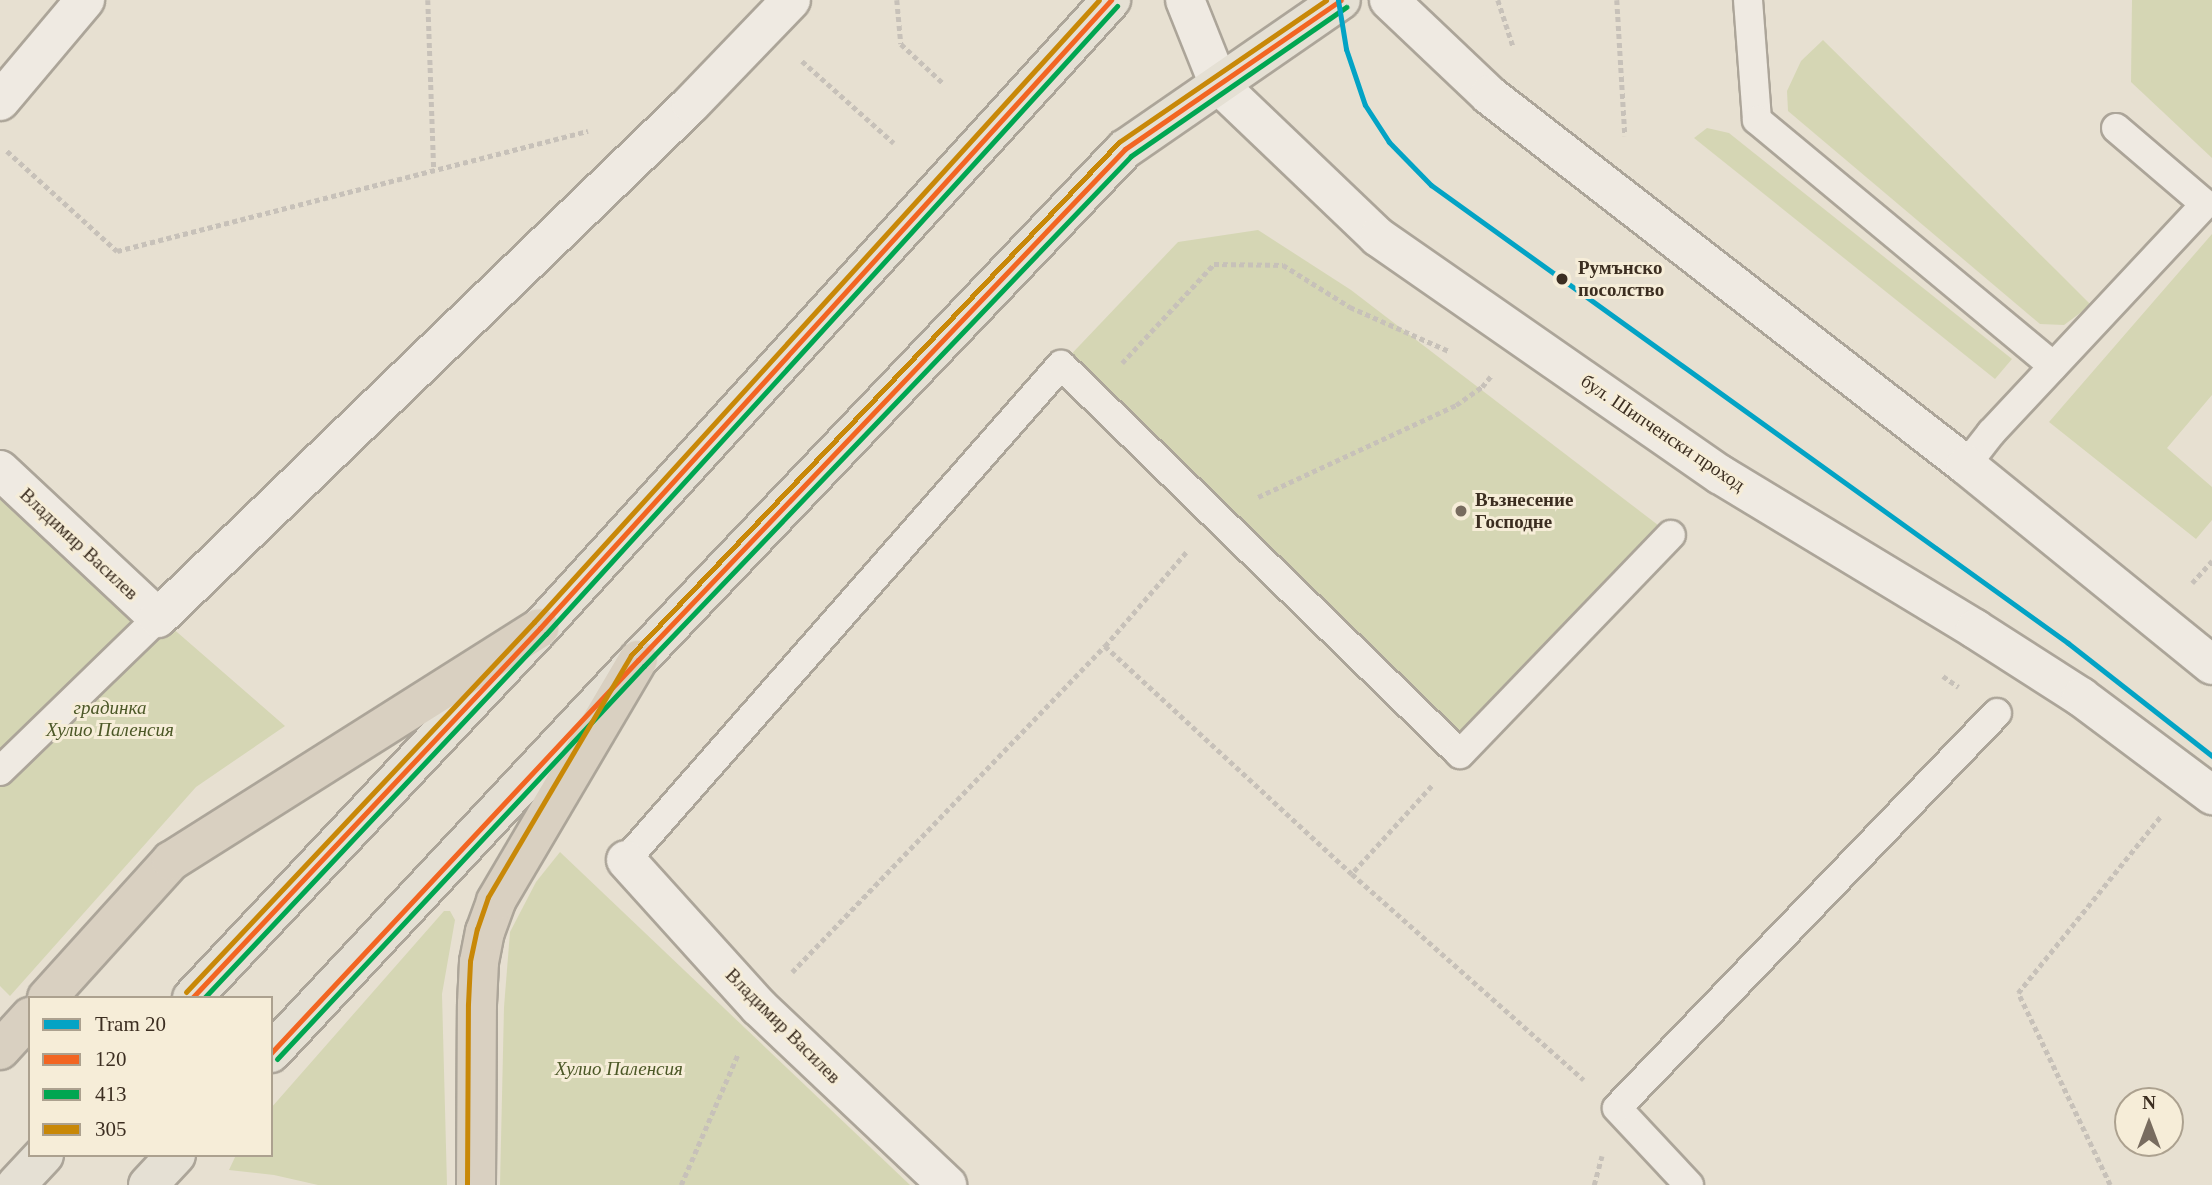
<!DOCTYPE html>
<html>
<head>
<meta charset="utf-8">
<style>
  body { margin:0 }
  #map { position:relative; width:2212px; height:1185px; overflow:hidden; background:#e7e0d1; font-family:Georgia,serif }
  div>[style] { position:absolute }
  .green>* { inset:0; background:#d5d6b4 }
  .path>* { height:4.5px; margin-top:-2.25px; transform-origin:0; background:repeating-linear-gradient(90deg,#c7c1b9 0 5px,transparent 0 8.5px) }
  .roads { filter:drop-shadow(2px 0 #aca599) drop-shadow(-2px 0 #aca599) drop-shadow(0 2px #aca599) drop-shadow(0 -2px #aca599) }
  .lane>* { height:28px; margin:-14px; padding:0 14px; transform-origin:14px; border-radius:14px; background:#efeae2 }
  .street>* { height:38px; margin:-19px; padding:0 19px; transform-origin:19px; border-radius:19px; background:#efeae2 }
  .secondary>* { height:38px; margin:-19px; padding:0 19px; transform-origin:19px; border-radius:19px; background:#efeae2 }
  .primary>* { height:38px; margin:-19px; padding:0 19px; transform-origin:19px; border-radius:19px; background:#e5e0d4 }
  .highway>* { height:38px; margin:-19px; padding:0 19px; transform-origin:19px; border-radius:19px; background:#d9d0c1 }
  .bus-1>* { height:5px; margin:-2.5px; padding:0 2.5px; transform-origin:2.5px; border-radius:2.5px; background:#f26522 }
  .bus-2>* { height:5px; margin:-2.5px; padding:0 2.5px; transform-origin:2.5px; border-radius:2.5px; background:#00a651 }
  .bus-3>* { height:5px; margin:-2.5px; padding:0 2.5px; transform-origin:2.5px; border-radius:2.5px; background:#c88808 }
  .tram-1>* { height:5px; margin:-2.5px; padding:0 2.5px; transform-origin:2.5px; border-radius:2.5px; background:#03a3c5 }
  .dots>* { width:19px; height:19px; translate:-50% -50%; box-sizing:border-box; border:4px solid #f6edd8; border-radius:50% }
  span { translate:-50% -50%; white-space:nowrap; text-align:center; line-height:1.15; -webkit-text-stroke:6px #f6edd8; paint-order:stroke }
  .stop-label { font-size:19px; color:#3c2e21; font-weight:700 }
  .left { translate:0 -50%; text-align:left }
  .street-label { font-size:19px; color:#3c2e21 }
  .poi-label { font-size:19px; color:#3c2e21; font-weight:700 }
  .park-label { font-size:19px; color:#4c5827; font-style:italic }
  .legend { position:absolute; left:28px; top:996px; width:245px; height:161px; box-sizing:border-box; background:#f6edd8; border:2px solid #aca18f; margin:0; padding:9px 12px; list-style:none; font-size:21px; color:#3c2e21 }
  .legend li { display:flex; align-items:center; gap:14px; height:35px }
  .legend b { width:35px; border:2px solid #aca18f }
  .north { position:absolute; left:2114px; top:1087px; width:70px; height:70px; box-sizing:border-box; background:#f6edd8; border:2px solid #aca18f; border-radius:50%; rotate:0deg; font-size:19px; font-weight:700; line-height:28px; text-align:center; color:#3c2e21 }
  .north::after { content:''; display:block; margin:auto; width:24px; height:32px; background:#786c5f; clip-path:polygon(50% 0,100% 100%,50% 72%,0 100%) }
</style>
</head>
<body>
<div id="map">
  <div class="green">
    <div style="clip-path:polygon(2132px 0,2212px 0,2212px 158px,2131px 82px)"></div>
    <div style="clip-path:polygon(1823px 40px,2058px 272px,2091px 305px,2064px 325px,2040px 324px,1788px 111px,1787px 91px,1801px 61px)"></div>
    <div style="clip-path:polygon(1707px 128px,1729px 133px,2012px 359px,1995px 379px,1694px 138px)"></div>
    <div style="clip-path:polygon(1258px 230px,1351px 290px,1671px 535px,1460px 754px,1061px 365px,1178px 242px)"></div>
    <div style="clip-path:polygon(2212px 234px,2212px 395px,2167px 448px,2212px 487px,2212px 520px,2196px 539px,2049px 422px)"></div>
    <div style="clip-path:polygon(0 470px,124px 586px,285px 726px,196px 787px,10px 996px,0 986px)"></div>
    <div style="clip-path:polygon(560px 852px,910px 1185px,500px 1185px,504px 1007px,510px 932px,536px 882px)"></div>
    <div style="clip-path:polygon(444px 911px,450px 911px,455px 920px,442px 994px,447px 1185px,318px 1185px,274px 1175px,229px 1170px,236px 1155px,271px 1155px,271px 1108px)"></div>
  </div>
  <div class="path">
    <div style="left:428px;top:0;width:170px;rotate:88deg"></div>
    <div style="left:897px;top:0;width:44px;rotate:84.8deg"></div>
    <div style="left:901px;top:44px;width:57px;rotate:42.9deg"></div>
    <div style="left:1498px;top:0;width:48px;rotate:71.9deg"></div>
    <div style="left:1617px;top:0;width:136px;rotate:86.6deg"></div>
    <div style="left:802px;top:61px;width:123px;rotate:41.7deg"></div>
    <div style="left:7px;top:151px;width:149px;rotate:42.3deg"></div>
    <div style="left:117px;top:251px;width:486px;rotate:-14.3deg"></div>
    <div style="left:1122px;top:363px;width:135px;rotate:-47.1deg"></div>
    <div style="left:1214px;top:264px;width:69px;rotate:0.8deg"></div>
    <div style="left:1283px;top:265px;width:79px;rotate:32.1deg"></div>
    <div style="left:1350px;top:307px;width:108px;rotate:24deg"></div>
    <div style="left:1258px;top:497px;width:218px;rotate:-24.9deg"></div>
    <div style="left:1456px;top:405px;width:32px;rotate:-35deg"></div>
    <div style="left:1482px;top:387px;width:14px;rotate:-51deg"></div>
    <div style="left:2192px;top:583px;width:30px;rotate:-48deg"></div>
    <div style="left:1105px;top:646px;width:336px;rotate:42.7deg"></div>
    <div style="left:1943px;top:676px;width:19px;rotate:35deg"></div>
    <div style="left:1432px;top:786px;width:119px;rotate:132.3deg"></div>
    <div style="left:1352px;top:874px;width:310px;rotate:41.6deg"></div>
    <div style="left:792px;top:972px;width:452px;rotate:-46.2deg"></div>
    <div style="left:1105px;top:646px;width:127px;rotate:-49.2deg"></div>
    <div style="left:681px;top:1185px;width:143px;rotate:-66.5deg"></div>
    <div style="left:1594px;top:1185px;width:30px;rotate:-75deg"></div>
    <div style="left:2110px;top:1185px;width:213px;rotate:-115.6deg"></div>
    <div style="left:2018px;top:993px;width:228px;rotate:-51.1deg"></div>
  </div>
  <div class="roads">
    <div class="lane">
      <div style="left:1748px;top:0;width:120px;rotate:85.7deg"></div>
      <div style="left:1757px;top:120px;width:385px;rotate:39.7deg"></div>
      <div style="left:1966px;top:465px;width:41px;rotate:-52deg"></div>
      <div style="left:1991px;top:433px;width:313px;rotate:-46.9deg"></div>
      <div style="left:2205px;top:204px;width:117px;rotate:-139.5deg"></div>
      <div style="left:0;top:771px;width:220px;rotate:-44.1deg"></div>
      <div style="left:626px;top:860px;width:659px;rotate:-48.69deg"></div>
      <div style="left:1061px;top:365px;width:557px;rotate:44.27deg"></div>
      <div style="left:1460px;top:754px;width:304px;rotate:-46.1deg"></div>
      <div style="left:1689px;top:1185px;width:105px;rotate:-133.1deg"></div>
      <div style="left:1617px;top:1108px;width:548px;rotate:-46.11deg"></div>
    </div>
    <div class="street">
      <div style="left:0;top:101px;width:132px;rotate:-49.9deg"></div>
      <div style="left:0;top:470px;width:216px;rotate:43.1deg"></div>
      <div style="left:158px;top:618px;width:740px;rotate:-43.96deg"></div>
      <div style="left:691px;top:104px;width:144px;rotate:-46.1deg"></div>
      <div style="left:626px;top:860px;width:198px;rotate:47.9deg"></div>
      <div style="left:759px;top:1007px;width:259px;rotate:43.4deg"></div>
    </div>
    <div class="secondary">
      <div style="left:1185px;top:0;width:92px;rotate:68.2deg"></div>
      <div style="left:1219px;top:85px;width:220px;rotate:43.7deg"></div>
      <div style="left:1378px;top:237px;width:417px;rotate:34.8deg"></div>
      <div style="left:1721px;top:475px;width:297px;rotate:31.2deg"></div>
      <div style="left:1975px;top:629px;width:126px;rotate:32.7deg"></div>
      <div style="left:2081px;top:697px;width:164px;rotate:36.8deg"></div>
      <div style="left:1389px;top:0;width:138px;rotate:43.5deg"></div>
      <div style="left:1489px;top:95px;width:604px;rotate:37.8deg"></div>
      <div style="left:1966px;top:465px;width:317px;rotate:39.1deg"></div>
    </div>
    <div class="primary">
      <div style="left:192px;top:998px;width:508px;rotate:-46.76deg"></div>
      <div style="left:540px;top:628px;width:849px;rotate:-47.72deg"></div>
      <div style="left:271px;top:1053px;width:538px;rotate:-46.96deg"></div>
      <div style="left:638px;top:660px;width:706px;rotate:-46.38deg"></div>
      <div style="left:1125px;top:149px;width:262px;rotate:-34.6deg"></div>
      <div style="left:16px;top:1185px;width:41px;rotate:-47deg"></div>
      <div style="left:148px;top:1185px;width:41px;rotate:-47deg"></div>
    </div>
    <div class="highway">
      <div style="left:47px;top:998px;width:185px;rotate:-47.9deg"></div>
      <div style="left:171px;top:861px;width:436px;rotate:-32.3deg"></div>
      <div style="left:0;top:1050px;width:45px;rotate:-47.7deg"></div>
      <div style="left:476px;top:1185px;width:181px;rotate:-89.7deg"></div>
      <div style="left:477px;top:1004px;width:42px;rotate:-87.3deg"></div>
      <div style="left:479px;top:962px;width:31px;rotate:-79deg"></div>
      <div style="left:485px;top:932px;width:33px;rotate:-70deg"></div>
      <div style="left:496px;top:901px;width:280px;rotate:-59.5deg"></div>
    </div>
  </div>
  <div class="bus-1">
    <div style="left:192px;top:998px;width:508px;rotate:-46.76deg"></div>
    <div style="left:540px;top:628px;width:849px;rotate:-47.72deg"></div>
    <div style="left:271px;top:1053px;width:538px;rotate:-46.96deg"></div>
    <div style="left:638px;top:660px;width:706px;rotate:-46.38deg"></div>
    <div style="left:1125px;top:149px;width:262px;rotate:-34.6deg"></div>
  </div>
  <div class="bus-2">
    <div style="left:204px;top:998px;width:499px;rotate:-46.8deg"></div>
    <div style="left:546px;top:634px;width:849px;rotate:-47.72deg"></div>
    <div style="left:277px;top:1059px;width:538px;rotate:-46.96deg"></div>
    <div style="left:644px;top:666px;width:705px;rotate:-46.32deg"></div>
    <div style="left:1131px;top:156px;width:262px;rotate:-34.7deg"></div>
  </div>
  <div class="bus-3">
    <div style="left:186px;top:992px;width:508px;rotate:-46.76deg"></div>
    <div style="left:534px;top:622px;width:840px;rotate:-47.75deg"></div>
    <div style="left:467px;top:1185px;width:181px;rotate:-89.7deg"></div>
    <div style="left:468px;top:1004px;width:43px;rotate:-87.3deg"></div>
    <div style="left:470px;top:961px;width:33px;rotate:-78deg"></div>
    <div style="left:477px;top:929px;width:34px;rotate:-71deg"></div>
    <div style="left:488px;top:897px;width:281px;rotate:-59.4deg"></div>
    <div style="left:631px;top:655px;width:708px;rotate:-46.43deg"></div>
    <div style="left:1119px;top:142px;width:251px;rotate:-34.4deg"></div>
  </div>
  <div class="tram-1">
    <div style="left:1338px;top:0;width:50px;rotate:80.7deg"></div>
    <div style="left:1346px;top:49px;width:59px;rotate:71.3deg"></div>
    <div style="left:1365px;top:105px;width:44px;rotate:57deg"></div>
    <div style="left:1389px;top:142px;width:60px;rotate:45.7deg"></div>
    <div style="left:1431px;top:185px;width:785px;rotate:35.72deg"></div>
    <div style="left:2068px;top:643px;width:183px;rotate:38.1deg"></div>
  </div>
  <div class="dots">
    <div style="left:1562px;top:279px;background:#3c2e21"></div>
    <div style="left:1461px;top:511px;background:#786c5f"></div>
  </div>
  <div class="stop-label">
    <span class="left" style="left:1578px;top:279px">Румънско<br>посолство</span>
  </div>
  <div class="street-label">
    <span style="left:1663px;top:433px;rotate:34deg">бул. Шипченски проход</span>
    <span style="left:79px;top:544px;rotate:43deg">Владимир Василев</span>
    <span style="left:783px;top:1026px;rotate:45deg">Владимир Василев</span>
  </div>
  <div class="poi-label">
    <span class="left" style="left:1475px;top:511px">Възнесение<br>Господне</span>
  </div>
  <div class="park-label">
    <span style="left:110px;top:719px">градинка<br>Хулио Паленсия</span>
    <span style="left:619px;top:1069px">Хулио Паленсия</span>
  </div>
  <ul class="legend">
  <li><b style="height:9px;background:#03a3c5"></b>Tram 20</li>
  <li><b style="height:9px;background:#f26522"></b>120</li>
  <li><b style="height:9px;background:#00a651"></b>413</li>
  <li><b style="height:9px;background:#c88808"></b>305</li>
  </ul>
  <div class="north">N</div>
</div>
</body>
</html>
